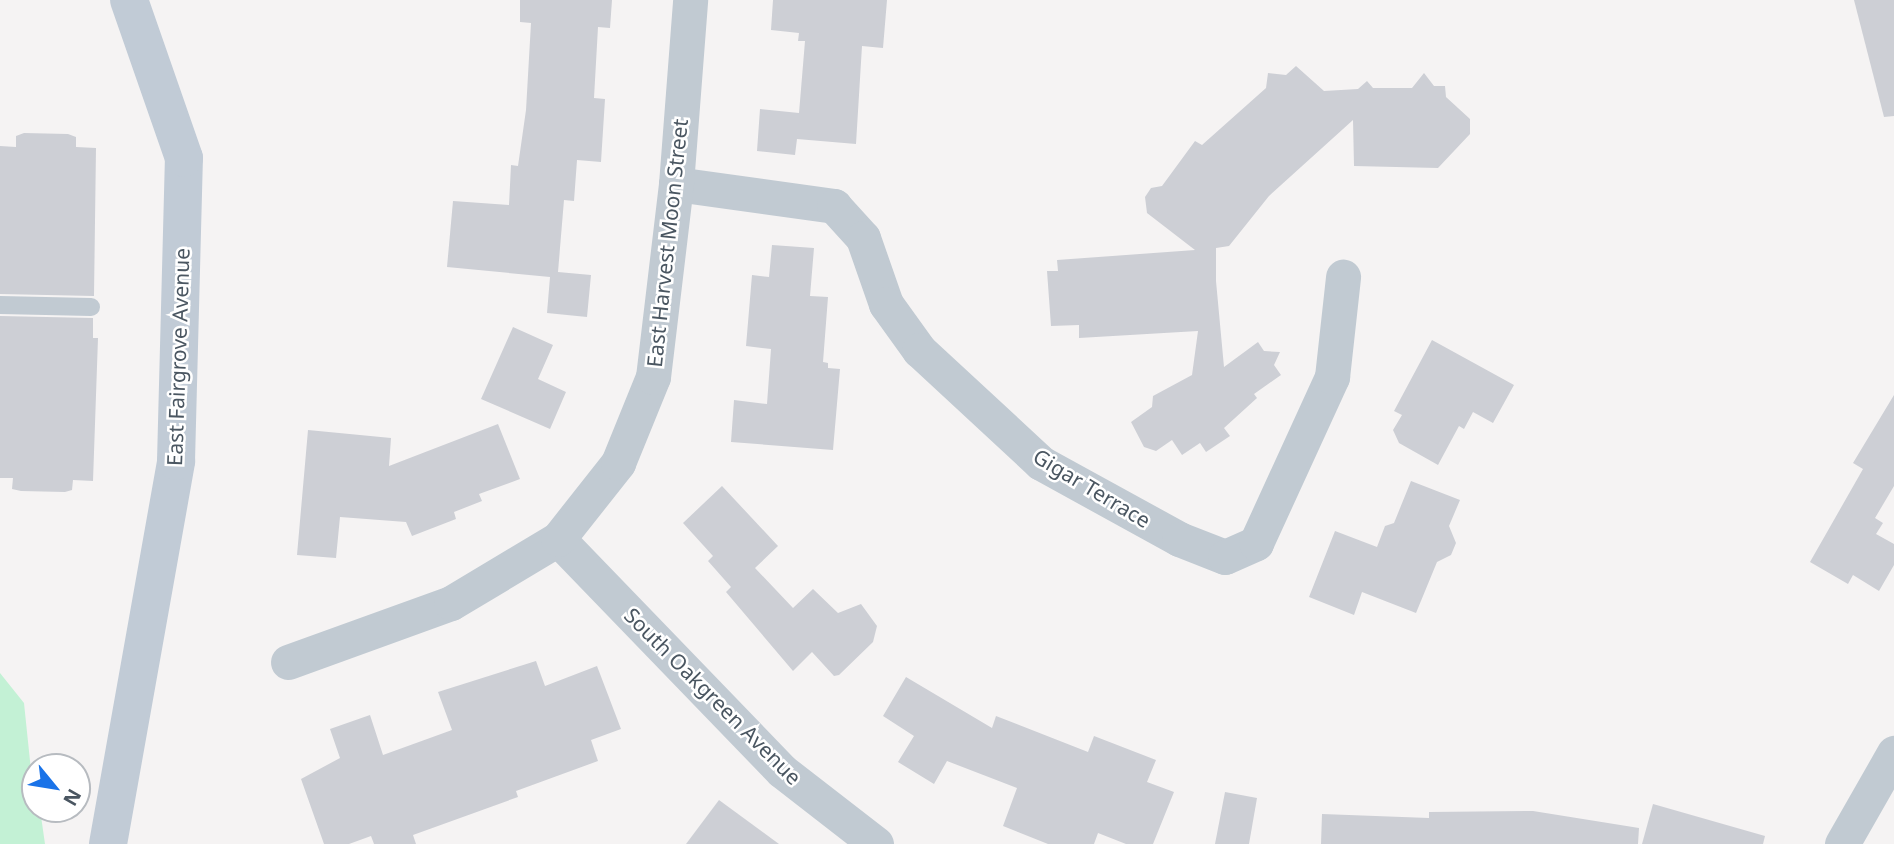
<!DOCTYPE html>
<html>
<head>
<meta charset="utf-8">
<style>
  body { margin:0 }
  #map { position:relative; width:1894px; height:844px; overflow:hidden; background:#f5f3f3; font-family:"Noto Sans",sans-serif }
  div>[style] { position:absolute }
  .green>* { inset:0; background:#c3f1d5 }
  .building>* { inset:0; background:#cdcfd5 }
  .lane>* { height:18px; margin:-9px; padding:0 9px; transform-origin:9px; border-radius:9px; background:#c1cad2 }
  .street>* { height:35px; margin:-17.5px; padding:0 17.5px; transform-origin:17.5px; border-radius:17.5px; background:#c1cad2 }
  .secondary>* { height:38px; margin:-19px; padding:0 19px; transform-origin:19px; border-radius:19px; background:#c1cbd6 }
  span { translate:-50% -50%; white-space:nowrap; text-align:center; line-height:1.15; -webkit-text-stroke:5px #fff; paint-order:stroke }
  .street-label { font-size:21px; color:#4a5661 }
  .north { position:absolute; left:21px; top:753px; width:70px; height:70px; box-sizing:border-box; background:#fff; border:2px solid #b7bbc0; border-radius:50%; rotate:120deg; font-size:19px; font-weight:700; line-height:28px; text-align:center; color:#4a5661 }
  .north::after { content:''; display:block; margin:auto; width:24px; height:32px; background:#1a73e8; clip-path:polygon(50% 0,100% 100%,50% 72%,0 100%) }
</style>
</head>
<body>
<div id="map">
  <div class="green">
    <div style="clip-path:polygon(0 673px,24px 703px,35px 809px,40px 809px,45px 844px,0 844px)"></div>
  </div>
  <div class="building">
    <div style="clip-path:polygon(520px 0,612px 0,610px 28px,598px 27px,594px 98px,605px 99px,601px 162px,577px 160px,574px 201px,564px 200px,558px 272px,591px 275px,587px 317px,547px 313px,550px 277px,447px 267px,453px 201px,509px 205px,511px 165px,518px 166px,526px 110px,531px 23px,520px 22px)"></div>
    <div style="clip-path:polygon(773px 0,887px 0,883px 48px,862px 46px,856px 144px,797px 139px,795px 155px,757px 151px,760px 109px,799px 113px,805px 41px,798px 41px,799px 33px,771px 30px)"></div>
    <div style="clip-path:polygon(1854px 0,1894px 0,1894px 116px,1884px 117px)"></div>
    <div style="clip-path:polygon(1296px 66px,1324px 91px,1358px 89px,1367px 81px,1373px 88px,1412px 88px,1424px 73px,1434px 86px,1445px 86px,1446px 97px,1470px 119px,1470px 134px,1438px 168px,1354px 166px,1353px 120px,1269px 196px,1229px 246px,1216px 248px,1216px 281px,1224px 367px,1258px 342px,1264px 351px,1280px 352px,1274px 365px,1281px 375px,1254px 394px,1257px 398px,1224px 428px,1230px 436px,1206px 452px,1200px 443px,1182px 455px,1172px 440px,1156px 451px,1144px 447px,1131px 422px,1152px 407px,1153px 396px,1192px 375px,1198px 331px,1079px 338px,1079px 325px,1051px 326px,1047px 271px,1058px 271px,1057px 260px,1195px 250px,1147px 213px,1145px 197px,1151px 188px,1162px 186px,1195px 141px,1202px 145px,1266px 88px,1268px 73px,1286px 75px)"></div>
    <div style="clip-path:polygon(24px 133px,68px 134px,76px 137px,76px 147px,96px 148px,94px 296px,0 294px,0 146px,16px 147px,16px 136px)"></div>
    <div style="clip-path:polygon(772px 245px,814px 248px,810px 296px,828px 297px,823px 362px,828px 363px,828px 368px,840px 369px,833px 450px,731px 442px,734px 400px,767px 404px,771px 349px,746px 346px,752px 275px,769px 277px)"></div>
    <div style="clip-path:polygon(0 316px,93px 318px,93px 338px,98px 338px,93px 481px,73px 480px,72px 490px,65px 492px,21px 491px,12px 489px,13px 478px,0 478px)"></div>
    <div style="clip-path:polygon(513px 327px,553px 345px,538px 379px,566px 392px,550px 429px,481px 399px)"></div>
    <div style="clip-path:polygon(1432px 340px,1514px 385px,1493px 423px,1473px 412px,1464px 429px,1459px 426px,1438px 465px,1399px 443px,1393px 430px,1402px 415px,1394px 411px)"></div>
    <div style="clip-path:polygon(1894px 395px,1894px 486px,1875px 518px,1883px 523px,1876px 534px,1894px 544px,1894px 565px,1879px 591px,1853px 575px,1848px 584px,1810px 562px,1863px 469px,1853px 463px)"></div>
    <div style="clip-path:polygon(498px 424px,520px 479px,479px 494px,482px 501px,454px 512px,456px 519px,412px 536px,406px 522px,340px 517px,336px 558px,297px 555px,308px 430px,391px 438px,389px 466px)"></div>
    <div style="clip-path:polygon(1411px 481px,1460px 500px,1449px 526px,1456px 543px,1451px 555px,1437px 562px,1416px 613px,1362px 592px,1354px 615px,1309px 597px,1335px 531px,1377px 547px,1385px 526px,1394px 523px)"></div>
    <div style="clip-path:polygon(722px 486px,778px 546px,755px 568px,793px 608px,813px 589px,838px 613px,861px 604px,877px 626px,873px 642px,839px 675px,834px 676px,812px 652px,793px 671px,726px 592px,731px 587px,708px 561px,713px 556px,683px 523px)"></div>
    <div style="clip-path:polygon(536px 661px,545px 686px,597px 666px,621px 729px,591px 740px,598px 761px,516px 791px,518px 797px,413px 835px,416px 844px,374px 844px,371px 836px,349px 844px,324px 844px,301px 779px,340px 758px,330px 729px,370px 715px,383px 755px,452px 730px,438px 692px)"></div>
    <div style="clip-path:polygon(906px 677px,992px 728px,996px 716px,1088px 752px,1094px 736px,1156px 760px,1147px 782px,1174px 792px,1153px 844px,1126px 844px,1098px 833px,1094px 844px,1048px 844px,1003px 826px,1017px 788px,947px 761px,934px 784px,898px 762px,914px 736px,883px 716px)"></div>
    <div style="clip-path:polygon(1225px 792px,1257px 798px,1249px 844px,1215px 844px)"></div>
    <div style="clip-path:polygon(719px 800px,779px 844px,686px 844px)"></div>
    <div style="clip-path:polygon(1653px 804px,1765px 836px,1763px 844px,1642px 844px)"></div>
    <div style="clip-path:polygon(1533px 811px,1639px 828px,1638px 844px,1321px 844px,1322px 814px,1429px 818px,1429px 812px)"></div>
  </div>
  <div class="lane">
    <div style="left:0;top:305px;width:91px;rotate:1.3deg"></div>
  </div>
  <div class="street">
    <div style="left:676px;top:184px;width:160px;rotate:7.9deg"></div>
    <div style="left:834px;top:206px;width:43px;rotate:47.8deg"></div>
    <div style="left:863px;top:238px;width:70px;rotate:70.8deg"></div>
    <div style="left:886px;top:304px;width:57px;rotate:54.3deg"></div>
    <div style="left:919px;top:350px;width:166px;rotate:42.8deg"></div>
    <div style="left:1041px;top:463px;width:158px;rotate:28.8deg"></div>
    <div style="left:1179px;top:539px;width:49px;rotate:21.4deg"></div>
    <div style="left:1225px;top:557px;width:34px;rotate:-24deg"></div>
    <div style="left:1256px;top:543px;width:183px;rotate:-65.4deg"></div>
    <div style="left:1332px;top:377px;width:101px;rotate:-83.7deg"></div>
    <div style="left:558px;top:539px;width:322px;rotate:46deg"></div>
    <div style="left:782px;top:771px;width:119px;rotate:37.8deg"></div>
    <div style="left:288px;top:662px;width:173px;rotate:-19.9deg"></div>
    <div style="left:451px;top:603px;width:125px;rotate:-30.9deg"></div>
    <div style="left:558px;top:539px;width:97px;rotate:-51.7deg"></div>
    <div style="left:618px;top:463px;width:93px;rotate:-67.9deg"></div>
    <div style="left:653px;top:377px;width:194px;rotate:-83.2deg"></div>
    <div style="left:676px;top:184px;width:185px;rotate:-85.6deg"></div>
    <div style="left:1842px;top:844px;width:105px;rotate:-60.3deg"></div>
  </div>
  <div class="secondary">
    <div style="left:108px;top:844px;width:389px;rotate:-79.9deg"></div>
    <div style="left:176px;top:461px;width:303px;rotate:-88.5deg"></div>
    <div style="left:184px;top:158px;width:167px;rotate:-109.2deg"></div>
  </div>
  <div class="street-label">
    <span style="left:667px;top:243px;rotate:-84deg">East Harvest Moon Street</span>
    <span style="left:178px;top:357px;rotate:-88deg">East Fairgrove Avenue</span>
    <span style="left:1092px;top:488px;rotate:31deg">Gigar Terrace</span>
    <span style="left:713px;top:696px;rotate:45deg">South Oakgreen Avenue</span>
  </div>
  <div class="north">N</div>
</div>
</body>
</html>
